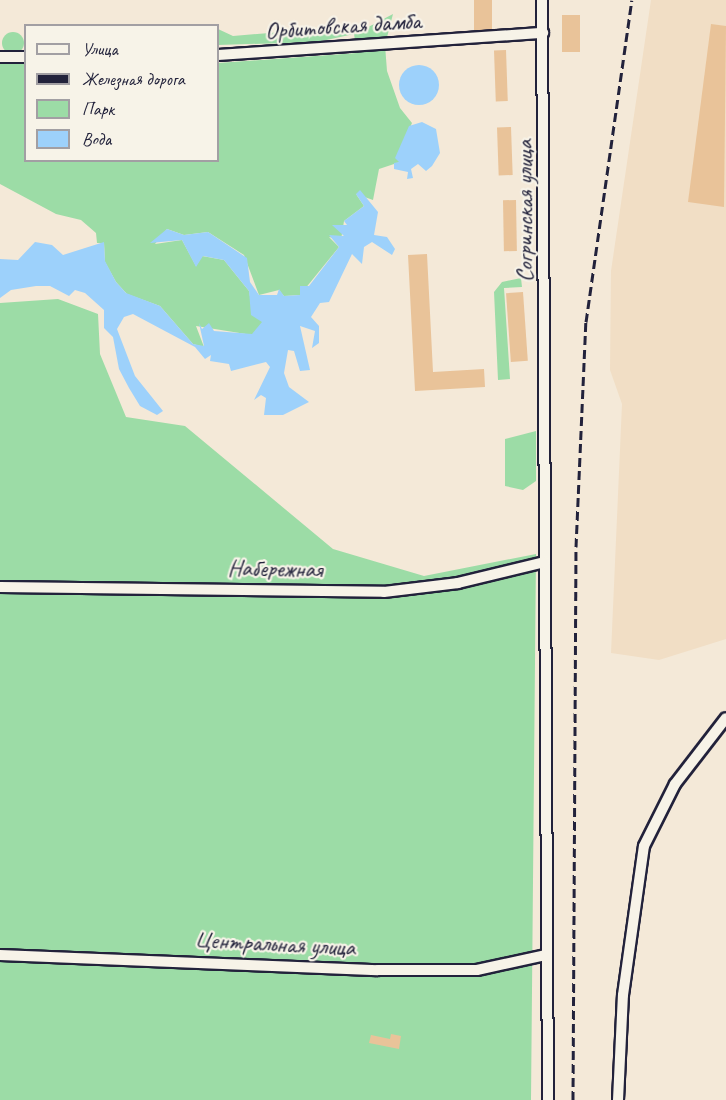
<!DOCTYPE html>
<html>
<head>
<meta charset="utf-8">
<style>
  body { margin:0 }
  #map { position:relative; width:726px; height:1100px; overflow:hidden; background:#f4e9d8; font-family:Caveat,sans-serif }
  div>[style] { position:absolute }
  .built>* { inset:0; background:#f1dec5 }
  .green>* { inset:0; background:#9cdca6 }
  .round { border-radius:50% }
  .water>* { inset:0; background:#9dd1fb }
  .building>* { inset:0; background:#e9c399; transform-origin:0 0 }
  .roads { filter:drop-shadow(2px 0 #22223b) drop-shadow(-2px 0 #22223b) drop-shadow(0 2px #22223b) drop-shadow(0 -2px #22223b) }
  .minor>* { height:10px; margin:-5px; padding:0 5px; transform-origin:5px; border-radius:5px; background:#f7f3e8 }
  .rail>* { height:3px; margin-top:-1.5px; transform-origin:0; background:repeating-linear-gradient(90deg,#22223b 0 9px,transparent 0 13.5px) }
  span { translate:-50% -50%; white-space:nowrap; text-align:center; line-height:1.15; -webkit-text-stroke:4.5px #f7f3e8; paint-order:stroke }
  .street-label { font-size:24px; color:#22223b }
  .legend { position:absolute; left:24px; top:24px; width:195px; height:138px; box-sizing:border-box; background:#f7f3e8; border:2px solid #a29fa3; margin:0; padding:8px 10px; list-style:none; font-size:18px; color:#22223b }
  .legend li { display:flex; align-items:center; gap:12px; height:30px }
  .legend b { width:30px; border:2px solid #a29fa3 }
</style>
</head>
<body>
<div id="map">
  <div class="built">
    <div style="clip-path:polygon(651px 0,726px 0,726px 639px,659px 660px,611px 653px,622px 404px,610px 370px,611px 271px)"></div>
  </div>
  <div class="green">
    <div style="clip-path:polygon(393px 14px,385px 45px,387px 71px,400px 108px,412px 123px,396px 158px,400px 162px,379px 169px,373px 200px,356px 194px,364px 206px,344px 221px,341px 240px,329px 237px,339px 247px,300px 295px,284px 296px,279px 290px,259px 295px,244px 255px,208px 232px,184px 235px,167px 229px,155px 244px,182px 240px,196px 266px,202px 256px,224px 260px,249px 291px,253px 313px,263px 322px,252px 335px,196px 326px,204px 347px,193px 344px,160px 306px,127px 294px,116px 282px,105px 262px,104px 243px,97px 243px,96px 233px,81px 220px,56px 214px,0 184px,0 64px,25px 64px,26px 160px,218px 160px,218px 63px,357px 53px,354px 34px,317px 42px,218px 45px,218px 29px,233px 36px,355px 26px,355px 34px)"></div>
    <div class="round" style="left:2px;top:32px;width:22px;height:22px"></div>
    <div style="clip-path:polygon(521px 278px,522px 287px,504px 288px,510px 379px,498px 380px,494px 292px,502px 282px)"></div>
    <div style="clip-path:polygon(58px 299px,98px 314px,100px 354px,126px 417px,185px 426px,333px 549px,424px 576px,536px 554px,531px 1100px,0 1100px,0 303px)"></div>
    <div style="clip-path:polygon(536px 431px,536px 481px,523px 490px,505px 486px,505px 439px)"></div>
  </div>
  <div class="water">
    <div class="round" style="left:399px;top:65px;width:40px;height:40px"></div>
    <div style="clip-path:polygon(422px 122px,436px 129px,440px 153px,432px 166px,426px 171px,418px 164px,411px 169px,413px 178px,407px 179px,408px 172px,394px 169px,394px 163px,399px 162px,395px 158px,409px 126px)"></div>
    <div style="clip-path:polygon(360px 190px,378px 212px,374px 235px,387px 237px,395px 249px,392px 255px,372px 242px,364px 247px,362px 264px,352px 254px,329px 302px,320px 303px,311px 317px,319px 326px,319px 343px,312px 348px,315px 331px,300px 326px,310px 370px,300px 371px,294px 351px,288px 350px,284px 373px,289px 387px,309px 402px,283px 415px,264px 415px,266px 398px,261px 395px,254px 400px,270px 367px,266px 362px,231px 371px,229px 364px,210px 361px,211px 355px,205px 359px,195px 347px,133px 314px,124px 317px,117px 329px,135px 376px,163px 411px,157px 415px,140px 406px,129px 388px,119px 369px,113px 337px,104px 328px,104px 310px,85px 293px,75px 290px,69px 296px,50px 286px,36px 286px,11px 290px,0 298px,0 259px,18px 260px,35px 242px,52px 245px,63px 255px,104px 242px,105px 261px,116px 282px,126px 293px,160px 306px,193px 344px,204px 346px,199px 323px,202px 329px,209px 323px,214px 331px,252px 334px,262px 322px,251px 315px,249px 291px,224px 260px,203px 256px,196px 267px,182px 240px,150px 243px,167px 229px,184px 235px,208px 232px,247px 258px,250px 282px,259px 295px,277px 295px,279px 289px,284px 296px,300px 295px,300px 286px,309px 286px,339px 247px,329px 235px,344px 236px,332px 225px,347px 225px,344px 221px,364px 206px,356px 194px)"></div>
  </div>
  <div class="building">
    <div style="left:474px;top:0;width:18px;height:30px"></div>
    <div style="left:562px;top:15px;width:18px;height:37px"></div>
    <div style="clip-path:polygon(711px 24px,726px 26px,724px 207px,688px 202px)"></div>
    <div style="left:506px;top:50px;width:51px;height:12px;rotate:88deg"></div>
    <div style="left:511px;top:127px;width:48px;height:14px;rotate:88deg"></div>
    <div style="left:516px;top:200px;width:51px;height:13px;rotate:89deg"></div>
    <div style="clip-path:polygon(427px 254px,433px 372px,484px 369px,485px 387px,415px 391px,408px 255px)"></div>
    <div style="left:523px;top:292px;width:69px;height:17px;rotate:86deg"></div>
    <div style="clip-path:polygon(391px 1034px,401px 1036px,399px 1049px,369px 1043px,371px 1035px,390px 1039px)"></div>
  </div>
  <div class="roads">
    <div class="minor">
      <div style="left:542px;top:0;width:1100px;rotate:89.69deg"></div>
      <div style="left:218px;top:55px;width:326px;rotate:-3.9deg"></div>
      <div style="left:0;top:57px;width:26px"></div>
      <div style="left:0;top:587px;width:384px;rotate:0.7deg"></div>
      <div style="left:384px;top:592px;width:75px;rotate:-6.9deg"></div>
      <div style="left:458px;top:583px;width:89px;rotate:-13.6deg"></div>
      <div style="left:0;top:955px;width:378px;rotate:2.3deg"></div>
      <div style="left:378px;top:970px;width:99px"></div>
      <div style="left:477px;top:970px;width:71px;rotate:-12.3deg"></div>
      <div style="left:618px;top:1100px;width:105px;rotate:-87.3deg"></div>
      <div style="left:623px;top:995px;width:150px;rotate:-82deg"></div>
      <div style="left:644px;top:846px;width:69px;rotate:-63.4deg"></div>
      <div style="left:675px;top:784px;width:83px;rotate:-52.3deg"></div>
    </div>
  </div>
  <div class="rail">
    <div style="left:573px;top:1100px;width:553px;rotate:-89.69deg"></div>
    <div style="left:576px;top:547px;width:225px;rotate:-87.5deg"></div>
    <div style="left:586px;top:322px;width:325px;rotate:-81.9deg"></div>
  </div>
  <div class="street-label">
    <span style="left:343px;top:26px;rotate:-4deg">Орбитовская дамба</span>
    <span style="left:525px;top:211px;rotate:-90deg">Согринская улица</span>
    <span style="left:275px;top:569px;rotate:1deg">Набережная</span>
    <span style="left:275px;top:944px;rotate:3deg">Центральная улица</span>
  </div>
  <ul class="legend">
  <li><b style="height:8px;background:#f7f3e8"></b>Улица</li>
  <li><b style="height:8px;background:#22223b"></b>Железная дорога</li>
  <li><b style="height:16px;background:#9cdca6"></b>Парк</li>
  <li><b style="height:16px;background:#9dd1fb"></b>Вода</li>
  </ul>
</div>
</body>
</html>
